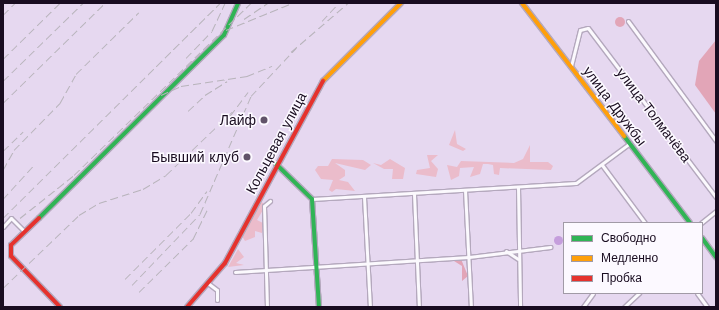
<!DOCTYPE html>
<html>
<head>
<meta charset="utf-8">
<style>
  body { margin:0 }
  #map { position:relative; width:719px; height:310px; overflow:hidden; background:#e6d8f0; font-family:"Work Sans",sans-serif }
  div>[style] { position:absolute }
  .green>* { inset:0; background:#ebbccb }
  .forest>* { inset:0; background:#e2a5b7 }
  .round { border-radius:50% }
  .water>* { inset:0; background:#c59edc }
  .roads { filter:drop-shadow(1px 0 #b4a8bd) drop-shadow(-1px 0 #b4a8bd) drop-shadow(0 1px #b4a8bd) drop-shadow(0 -1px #b4a8bd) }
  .street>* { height:3px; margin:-1.5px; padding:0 1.5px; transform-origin:1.5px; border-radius:1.5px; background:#fbf9fd }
  .fast>* { height:4px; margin:-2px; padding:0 2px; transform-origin:2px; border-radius:2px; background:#30b455 }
  .slow>* { height:4px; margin:-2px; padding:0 2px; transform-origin:2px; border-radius:2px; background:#ff9f0a }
  .jam>* { height:4px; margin:-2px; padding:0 2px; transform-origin:2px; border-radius:2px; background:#e5322d }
  .rail>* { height:1px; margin-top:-0.5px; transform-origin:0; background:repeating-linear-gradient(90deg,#b7b3ba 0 8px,transparent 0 12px) }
  .dots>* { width:11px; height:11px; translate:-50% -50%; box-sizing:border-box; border:2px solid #fcf9ff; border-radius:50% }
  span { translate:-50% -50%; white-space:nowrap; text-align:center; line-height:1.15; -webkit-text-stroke:3px #fcf9ff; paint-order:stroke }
  .street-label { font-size:14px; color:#190c20 }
  .poi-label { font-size:14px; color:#190c20 }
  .right { translate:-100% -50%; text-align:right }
  .frame { position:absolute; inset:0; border:4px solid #190c20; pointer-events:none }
  .legend { position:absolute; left:563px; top:222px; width:140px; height:72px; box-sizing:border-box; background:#fcf9ff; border:1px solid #a19aa6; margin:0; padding:5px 7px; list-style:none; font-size:12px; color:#190c20 }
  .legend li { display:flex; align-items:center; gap:8px; height:20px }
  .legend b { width:20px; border:1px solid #a19aa6 }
</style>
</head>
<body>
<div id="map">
  <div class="green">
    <div style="clip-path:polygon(455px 130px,457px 144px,466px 149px,463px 151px,449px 145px)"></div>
    <div style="clip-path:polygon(530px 145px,530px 162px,548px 162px,553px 166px,551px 170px,500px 168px,499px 175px,494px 174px,493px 165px,488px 164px,483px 164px,480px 174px,470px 177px,474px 167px,460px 168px,459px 176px,451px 180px,447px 165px,457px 167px,461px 161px,514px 163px,523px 159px)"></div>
    <div style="clip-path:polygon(427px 155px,438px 155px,431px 161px,438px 169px,436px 177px,416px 174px,417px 170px,430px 168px)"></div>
    <div style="clip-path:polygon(332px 159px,363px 160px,371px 165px,365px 170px,335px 163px,345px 170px,345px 176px,339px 180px,348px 182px,355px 191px,336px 189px,332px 192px,329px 190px,333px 180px,321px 179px,315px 170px,318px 166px,328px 166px)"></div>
    <div style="clip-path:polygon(390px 159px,405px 168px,403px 179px,392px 179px,393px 169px,384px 169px,373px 163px,381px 165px)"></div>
    <div style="clip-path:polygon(260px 201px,266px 205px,257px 220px,263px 223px,262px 233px,255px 231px,255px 237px,245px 241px,242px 236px)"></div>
    <div style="clip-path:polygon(238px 249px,244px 257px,236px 263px,244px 265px,228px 267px)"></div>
  </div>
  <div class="forest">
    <div class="round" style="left:615px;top:17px;width:10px;height:10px"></div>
    <div style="clip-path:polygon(716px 40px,716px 114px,695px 85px,699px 61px)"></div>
    <div style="clip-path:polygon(461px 259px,468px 276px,462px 281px,462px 266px,454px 261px)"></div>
  </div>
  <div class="water">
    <div class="round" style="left:553.5px;top:235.5px;width:9px;height:9px"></div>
  </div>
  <div class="roads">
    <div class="street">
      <div style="left:628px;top:21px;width:149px;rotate:53.7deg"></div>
      <div style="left:571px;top:66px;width:37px;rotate:-76deg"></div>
      <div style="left:580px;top:30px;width:8px;rotate:-14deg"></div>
      <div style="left:588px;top:28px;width:212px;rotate:52.9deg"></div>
      <div style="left:602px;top:165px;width:72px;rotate:53.4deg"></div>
      <div style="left:518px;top:187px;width:120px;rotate:89deg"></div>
      <div style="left:465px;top:190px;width:117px;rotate:87.1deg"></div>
      <div style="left:414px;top:194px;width:113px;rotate:87.5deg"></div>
      <div style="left:364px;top:197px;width:110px;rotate:86.9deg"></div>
      <div style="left:312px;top:199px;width:264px;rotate:-3.5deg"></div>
      <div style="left:576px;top:183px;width:67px;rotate:-36.5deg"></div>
      <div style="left:701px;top:223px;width:19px;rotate:-39deg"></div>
      <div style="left:3px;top:227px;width:12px;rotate:-48deg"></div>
      <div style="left:11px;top:218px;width:17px;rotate:45deg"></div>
      <div style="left:506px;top:251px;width:14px;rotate:34deg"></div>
      <div style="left:235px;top:272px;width:234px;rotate:-3.7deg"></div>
      <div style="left:469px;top:257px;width:82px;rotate:-7deg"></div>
      <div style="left:209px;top:284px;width:10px;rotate:37deg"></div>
      <div style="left:217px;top:290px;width:10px;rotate:90deg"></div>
      <div style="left:697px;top:293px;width:17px;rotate:54deg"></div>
      <div style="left:267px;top:307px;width:101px;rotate:-91.7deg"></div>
      <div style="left:264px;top:206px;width:8px;rotate:-40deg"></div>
      <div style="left:583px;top:307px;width:17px;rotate:-54deg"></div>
      <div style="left:624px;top:307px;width:21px;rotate:-43deg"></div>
    </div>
    <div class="fast">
      <div style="left:624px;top:136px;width:109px;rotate:52.8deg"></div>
      <div style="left:276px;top:164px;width:50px;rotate:44.2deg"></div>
      <div style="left:312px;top:199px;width:108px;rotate:86.3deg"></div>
      <div style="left:39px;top:218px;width:260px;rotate:-44.7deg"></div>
      <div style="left:224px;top:35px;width:35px;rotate:-66deg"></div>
      <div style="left:702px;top:238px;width:24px;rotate:54deg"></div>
    </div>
    <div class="slow">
      <div style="left:522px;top:3px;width:168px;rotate:52.5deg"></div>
      <div style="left:323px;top:81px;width:110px;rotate:-45deg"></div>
    </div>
    <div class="jam">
      <div style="left:39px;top:218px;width:39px;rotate:136deg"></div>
      <div style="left:11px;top:245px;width:11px;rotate:90deg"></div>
      <div style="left:11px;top:256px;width:71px;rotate:46.1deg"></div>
      <div style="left:187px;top:307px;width:58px;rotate:-49.2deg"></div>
      <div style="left:225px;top:263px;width:207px;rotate:-61.7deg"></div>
    </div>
  </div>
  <div class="rail">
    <div style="left:3px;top:15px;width:17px;rotate:-45deg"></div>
    <div style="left:244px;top:19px;width:29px;rotate:-34deg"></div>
    <div style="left:322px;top:21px;width:25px;rotate:-47deg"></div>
    <div style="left:226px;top:30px;width:71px;rotate:-22.2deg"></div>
    <div style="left:291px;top:52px;width:75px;rotate:-40.7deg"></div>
    <div style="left:186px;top:58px;width:37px;rotate:-46deg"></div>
    <div style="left:212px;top:31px;width:31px;rotate:-65deg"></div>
    <div style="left:3px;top:59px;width:80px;rotate:-44.5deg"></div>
    <div style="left:3px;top:81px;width:112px;rotate:-44.3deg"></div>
    <div style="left:161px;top:95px;width:22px;rotate:-24deg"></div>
    <div style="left:181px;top:86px;width:67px;rotate:-8.6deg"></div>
    <div style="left:247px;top:76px;width:27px;rotate:-22deg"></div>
    <div style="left:3px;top:103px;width:143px;rotate:-44.4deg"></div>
    <div style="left:188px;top:111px;width:23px;rotate:-43deg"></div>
    <div style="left:205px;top:95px;width:26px;rotate:-32deg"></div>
    <div style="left:230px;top:116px;width:30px;rotate:-53deg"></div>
    <div style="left:3px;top:151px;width:28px;rotate:-44deg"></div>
    <div style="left:3px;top:170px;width:23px;rotate:-61deg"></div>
    <div style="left:14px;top:150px;width:66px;rotate:-45.6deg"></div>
    <div style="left:60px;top:103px;width:33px;rotate:-61deg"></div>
    <div style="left:76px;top:74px;width:88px;rotate:-44.5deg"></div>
    <div style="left:3px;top:199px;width:46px;rotate:-47.6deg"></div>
    <div style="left:3px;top:218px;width:305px;rotate:-44.7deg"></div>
    <div style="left:20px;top:218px;width:69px;rotate:-38.5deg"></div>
    <div style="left:74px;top:175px;width:247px;rotate:-44.2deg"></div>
    <div style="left:125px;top:279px;width:93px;rotate:-45deg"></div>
    <div style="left:191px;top:213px;width:27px;rotate:-54deg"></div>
    <div style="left:132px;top:285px;width:98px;rotate:-46.2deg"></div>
    <div style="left:200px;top:214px;width:129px;rotate:-66.6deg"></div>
    <div style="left:251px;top:96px;width:66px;rotate:-46.8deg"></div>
    <div style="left:3px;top:288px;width:105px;rotate:-43.8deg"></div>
    <div style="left:79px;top:215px;width:23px;rotate:-31deg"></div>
    <div style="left:99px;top:203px;width:46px;rotate:-17.7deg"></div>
    <div style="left:143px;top:189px;width:27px;rotate:-31deg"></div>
    <div style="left:166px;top:175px;width:93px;rotate:-43.7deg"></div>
    <div style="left:139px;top:292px;width:76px;rotate:-44.5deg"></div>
    <div style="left:193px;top:239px;width:32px;rotate:-64deg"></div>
  </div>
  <div class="dots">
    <div style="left:264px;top:120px;background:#615369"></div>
    <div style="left:247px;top:157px;background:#615369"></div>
  </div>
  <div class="street-label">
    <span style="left:615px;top:106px;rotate:53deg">улица Дружбы</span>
    <span style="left:654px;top:115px;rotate:53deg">улица Толмачёва</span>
    <span style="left:276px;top:143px;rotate:-62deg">Кольцевая улица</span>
  </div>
  <div class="poi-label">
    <span class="right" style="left:256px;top:120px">Лайф</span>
    <span class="right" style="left:239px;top:157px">Бывший клуб</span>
  </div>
  <div class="frame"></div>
  <ul class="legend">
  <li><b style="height:5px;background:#30b455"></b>Свободно</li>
  <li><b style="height:5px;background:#ff9f0a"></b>Медленно</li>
  <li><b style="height:5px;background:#e5322d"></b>Пробка</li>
  </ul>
</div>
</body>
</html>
